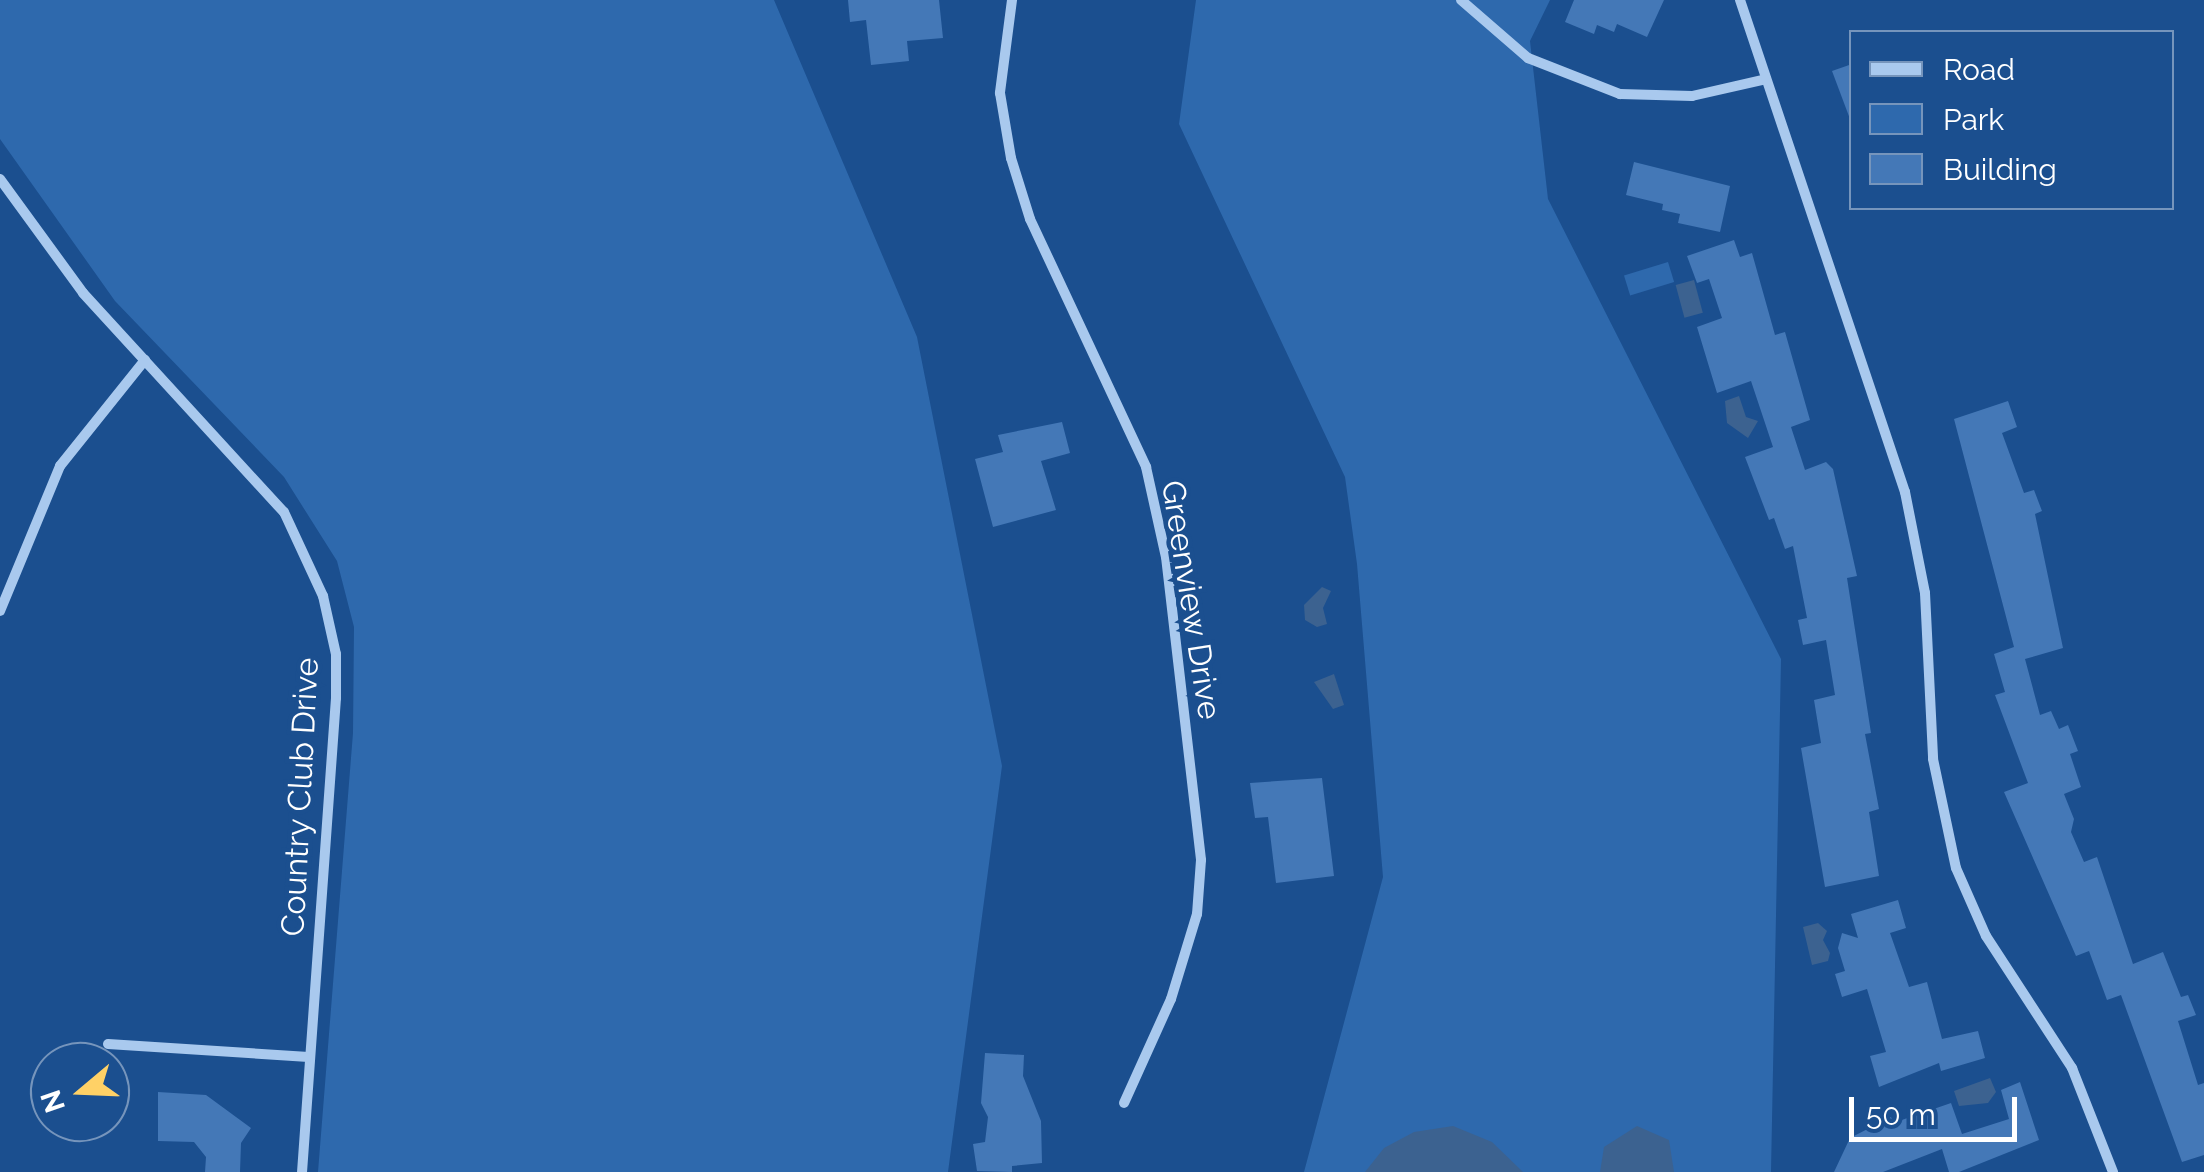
<!DOCTYPE html>
<html>
<head>
<meta charset="utf-8">
<style>
  body { margin:0 }
  #map { position:relative; width:2204px; height:1172px; overflow:hidden; background:#1b4f8f; font-family:Raleway,sans-serif }
  div>[style] { position:absolute }
  .green>* { inset:0; background:#2e69ad; transform-origin:0 0 }
  .water>* { inset:0; background:#3c6290; transform-origin:0 0 }
  .building>* { inset:0; background:#4478b7 }
  .minor>* { height:10px; margin:-5px; padding:0 5px; transform-origin:5px; border-radius:5px; background:#a9c9ee }
  span { translate:-50% -50%; white-space:nowrap; text-align:center; line-height:1.15; -webkit-text-stroke:9px #1b4f8f; paint-order:stroke }
  .street-label { font-size:32px; color:#fff }
  .legend { position:absolute; left:1849px; top:30px; width:325px; height:180px; box-sizing:border-box; background:#1b4f8f; border:2px solid #7695bc; margin:0; padding:12px 18px; list-style:none; font-size:30px; color:#fff }
  .legend li { display:flex; align-items:center; gap:20px; height:50px }
  .legend b { width:50px; border:2px solid #7695bc }
  .north { position:absolute; left:30px; top:1042px; width:100px; height:100px; box-sizing:border-box; background:#1b4f8f; border:2px solid #7695bc; border-radius:50%; rotate:251deg; font-size:28px; font-weight:700; line-height:40px; text-align:center; color:#fff }
  .north::after { content:''; display:block; margin:auto; width:35px; height:45px; background:#ffd166; clip-path:polygon(50% 0,100% 100%,50% 72%,0 100%) }
  .scale { position:absolute; left:1849px; top:1097px; width:168px; height:45px; box-sizing:border-box; border:5px solid #fff; border-top:0; padding-left:12px; font-size:30px; line-height:35px; white-space:nowrap; color:#fff; -webkit-text-stroke:8px #1b4f8f; paint-order:stroke }
</style>
</head>
<body>
<div id="map">
  <div class="green">
    <div style="clip-path:polygon(0 0,774px 0,917px 337px,1002px 766px,948px 1172px,318px 1172px,353px 733px,354px 627px,337px 561px,284px 477px,115px 301px,0 139px)"></div>
    <div style="clip-path:polygon(1196px 0,1550px 0,1530px 41px,1548px 199px,1781px 659px,1771px 1172px,1304px 1172px,1383px 877px,1357px 564px,1345px 477px,1179px 124px)"></div>
    <div style="left:1668px;top:262px;width:21px;height:46px;rotate:73deg"></div>
  </div>
  <div class="water">
    <div style="left:1694px;top:280px;width:34px;height:19px;rotate:75deg"></div>
    <div style="clip-path:polygon(1739px 396px,1746px 417px,1758px 421px,1748px 438px,1727px 423px,1725px 401px)"></div>
    <div style="clip-path:polygon(1322px 587px,1331px 591px,1323px 608px,1327px 624px,1317px 627px,1305px 620px,1304px 605px)"></div>
    <div style="clip-path:polygon(1334px 674px,1344px 705px,1333px 709px,1314px 682px)"></div>
    <div style="clip-path:polygon(1818px 923px,1827px 931px,1823px 940px,1830px 953px,1828px 961px,1812px 965px,1803px 927px)"></div>
    <div style="clip-path:polygon(1990px 1078px,1996px 1092px,1988px 1103px,1959px 1106px,1954px 1091px)"></div>
    <div style="clip-path:polygon(1453px 1126px,1492px 1142px,1523px 1172px,1365px 1172px,1384px 1148px,1414px 1132px)"></div>
    <div style="clip-path:polygon(1637px 1126px,1669px 1140px,1674px 1172px,1600px 1172px,1604px 1147px)"></div>
  </div>
  <div class="building">
    <div style="clip-path:polygon(848px 0,939px 0,943px 38px,907px 41px,909px 61px,871px 65px,866px 20px,850px 22px)"></div>
    <div style="clip-path:polygon(1574px 0,1664px 0,1647px 37px,1617px 24px,1614px 32px,1597px 25px,1594px 34px,1565px 22px)"></div>
    <div style="clip-path:polygon(1852px 64px,1852px 118px,1850px 119px,1832px 71px)"></div>
    <div style="clip-path:polygon(1634px 162px,1730px 186px,1720px 232px,1678px 223px,1680px 214px,1662px 210px,1663px 204px,1626px 195px)"></div>
    <div style="clip-path:polygon(1734px 240px,1740px 257px,1752px 253px,1775px 335px,1785px 332px,1810px 420px,1791px 427px,1805px 470px,1826px 462px,1833px 469px,1857px 576px,1847px 578px,1871px 733px,1865px 734px,1879px 809px,1869px 812px,1879px 876px,1825px 887px,1801px 748px,1821px 743px,1814px 700px,1835px 695px,1826px 640px,1803px 645px,1798px 620px,1807px 618px,1793px 546px,1785px 549px,1774px 518px,1769px 520px,1745px 457px,1773px 447px,1751px 381px,1717px 393px,1697px 327px,1722px 318px,1709px 279px,1697px 283px,1687px 256px)"></div>
    <div style="clip-path:polygon(2008px 401px,2017px 427px,2002px 433px,2024px 493px,2034px 490px,2042px 511px,2035px 514px,2063px 648px,2025px 659px,2040px 715px,2051px 711px,2059px 729px,2068px 725px,2078px 751px,2070px 754px,2081px 787px,2064px 794px,2074px 819px,2071px 832px,2084px 862px,2097px 857px,2133px 964px,2163px 952px,2181px 997px,2188px 995px,2196px 1015px,2178px 1021px,2198px 1085px,2204px 1083px,2204px 1155px,2182px 1162px,2121px 995px,2107px 1000px,2089px 951px,2076px 956px,2004px 792px,2028px 783px,1995px 695px,2005px 692px,1994px 654px,2014px 647px,1954px 419px)"></div>
    <div style="clip-path:polygon(1062px 422px,1070px 453px,1041px 461px,1056px 510px,993px 527px,975px 459px,1003px 452px,998px 435px)"></div>
    <div style="clip-path:polygon(1322px 778px,1334px 876px,1276px 883px,1268px 817px,1255px 818px,1250px 783px)"></div>
    <div style="clip-path:polygon(1898px 900px,1906px 928px,1890px 933px,1909px 987px,1927px 982px,1942px 1039px,1978px 1031px,1985px 1058px,1941px 1071px,1939px 1063px,1879px 1087px,1870px 1056px,1886px 1052px,1867px 989px,1842px 997px,1835px 974px,1845px 971px,1838px 948px,1842px 933px,1858px 938px,1851px 914px)"></div>
    <div style="clip-path:polygon(985px 1053px,1024px 1055px,1023px 1076px,1041px 1121px,1042px 1163px,1012px 1166px,1012px 1172px,977px 1171px,973px 1144px,985px 1142px,988px 1117px,981px 1103px)"></div>
    <div style="clip-path:polygon(2020px 1082px,2039px 1140px,1959px 1172px,1949px 1172px,1942px 1149px,1883px 1172px,1834px 1172px,1850px 1138px,1891px 1117px,1893px 1123px,1951px 1103px,1962px 1134px,2009px 1119px,2001px 1090px)"></div>
    <div style="clip-path:polygon(158px 1092px,206px 1095px,251px 1128px,241px 1143px,240px 1172px,205px 1172px,206px 1157px,194px 1142px,158px 1141px)"></div>
  </div>
  <div class="minor">
    <div style="left:1012px;top:0;width:94px;rotate:97.4deg"></div>
    <div style="left:1000px;top:93px;width:66px;rotate:80.4deg"></div>
    <div style="left:1011px;top:158px;width:64px;rotate:72.7deg"></div>
    <div style="left:1030px;top:219px;width:274px;rotate:64.9deg"></div>
    <div style="left:1146px;top:467px;width:92px;rotate:77.5deg"></div>
    <div style="left:1166px;top:557px;width:305px;rotate:83.4deg"></div>
    <div style="left:1201px;top:860px;width:54px;rotate:94.2deg"></div>
    <div style="left:1197px;top:914px;width:89px;rotate:107deg"></div>
    <div style="left:1171px;top:999px;width:114px;rotate:114.3deg"></div>
    <div style="left:1461px;top:0;width:89px;rotate:40.9deg"></div>
    <div style="left:1528px;top:58px;width:99px;rotate:21.4deg"></div>
    <div style="left:1620px;top:94px;width:72px;rotate:1.6deg"></div>
    <div style="left:1692px;top:96px;width:76px;rotate:-12.9deg"></div>
    <div style="left:1740px;top:0;width:519px;rotate:71.46deg"></div>
    <div style="left:1905px;top:492px;width:103px;rotate:78.8deg"></div>
    <div style="left:1925px;top:593px;width:166px;rotate:87.2deg"></div>
    <div style="left:1933px;top:759px;width:111px;rotate:78.1deg"></div>
    <div style="left:1956px;top:868px;width:74px;rotate:66.2deg"></div>
    <div style="left:1986px;top:936px;width:158px;rotate:56.9deg"></div>
    <div style="left:2072px;top:1068px;width:112px;rotate:68.5deg"></div>
    <div style="left:0;top:179px;width:141px;rotate:53.9deg"></div>
    <div style="left:83px;top:293px;width:297px;rotate:47.5deg"></div>
    <div style="left:284px;top:512px;width:93px;rotate:65.1deg"></div>
    <div style="left:323px;top:596px;width:59px;rotate:77.4deg"></div>
    <div style="left:336px;top:654px;width:44px;rotate:90deg"></div>
    <div style="left:336px;top:698px;width:475px;rotate:94.1deg"></div>
    <div style="left:0;top:611px;width:157px;rotate:-67.5deg"></div>
    <div style="left:60px;top:466px;width:136px;rotate:-51.3deg"></div>
    <div style="left:108px;top:1044px;width:201px;rotate:3.7deg"></div>
  </div>
  <div class="street-label">
    <span style="left:1191px;top:600px;rotate:81deg">Greenview Drive</span>
    <span style="left:300px;top:797px;rotate:-87deg">Country Club Drive</span>
  </div>
  <ul class="legend">
  <li><b style="height:12px;background:#a9c9ee"></b>Road</li>
  <li><b style="height:28px;background:#2e69ad"></b>Park</li>
  <li><b style="height:28px;background:#4478b7"></b>Building</li>
  </ul>
  <div class="north">N</div>
  <div class="scale">50 m</div>
</div>
</body>
</html>
